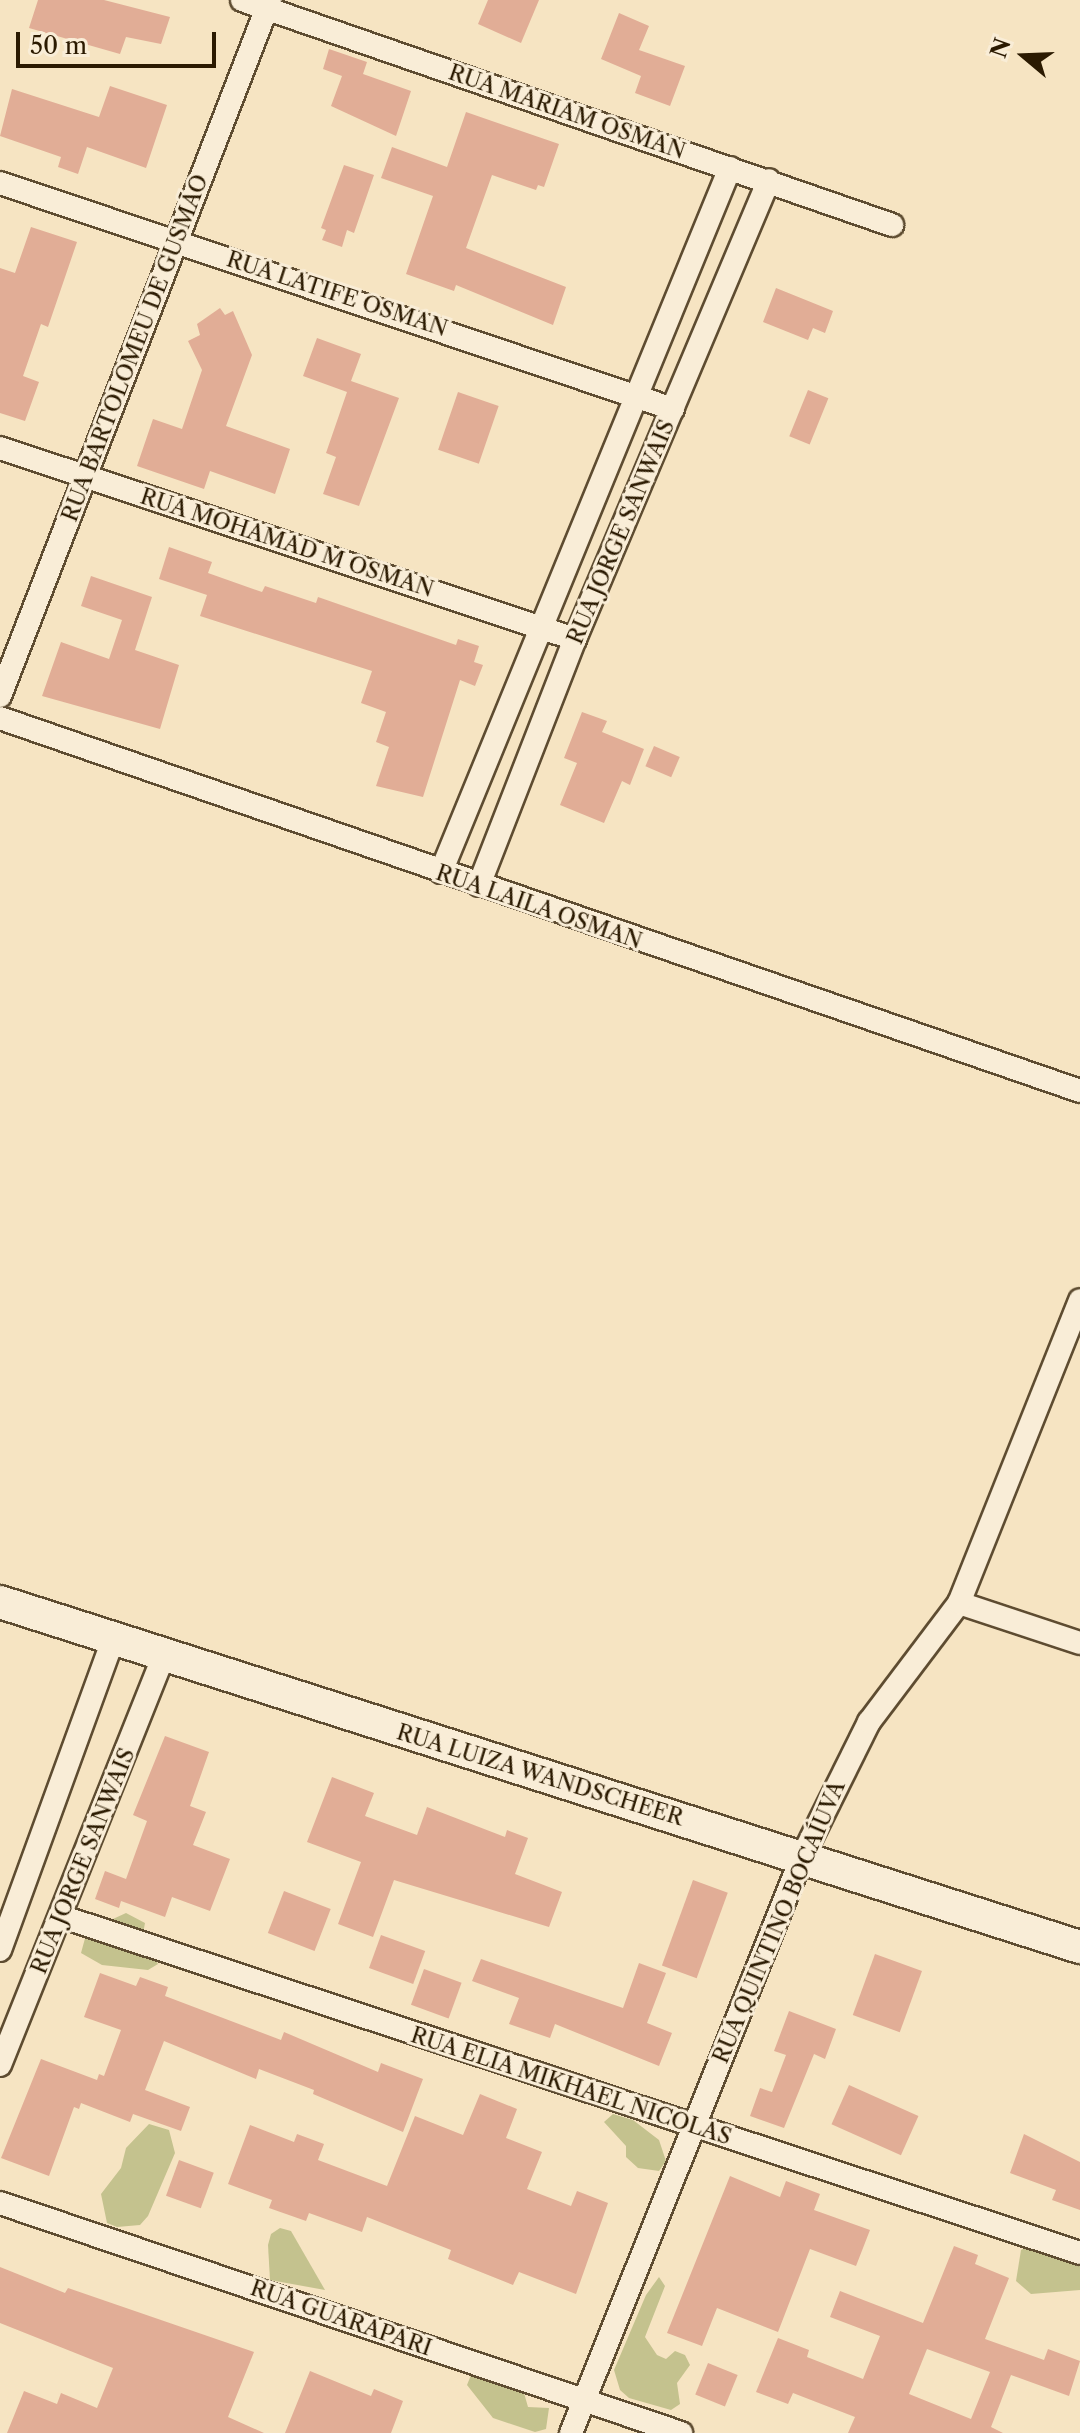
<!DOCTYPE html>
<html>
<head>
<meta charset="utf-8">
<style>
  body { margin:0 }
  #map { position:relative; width:1080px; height:2433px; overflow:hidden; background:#f6e4c2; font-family:"Libre Caslon Text",serif }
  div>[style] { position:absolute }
  .green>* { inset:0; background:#c4c28e }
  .building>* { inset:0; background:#e1ad96; transform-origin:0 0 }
  .roads { filter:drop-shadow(2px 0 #5e4c31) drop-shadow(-2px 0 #5e4c31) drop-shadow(0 2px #5e4c31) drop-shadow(0 -2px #5e4c31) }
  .minor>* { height:22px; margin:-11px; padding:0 11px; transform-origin:11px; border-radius:11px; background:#f9edd7 }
  .secondary>* { height:32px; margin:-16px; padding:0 16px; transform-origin:16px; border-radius:16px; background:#f9edd7 }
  span { translate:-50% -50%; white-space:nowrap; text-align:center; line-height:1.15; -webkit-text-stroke:6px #f9edd7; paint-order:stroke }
  .street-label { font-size:22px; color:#2b1a01 }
  .north { position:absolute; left:984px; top:16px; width:80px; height:80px; -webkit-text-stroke:6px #f9edd7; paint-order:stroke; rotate:289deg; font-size:22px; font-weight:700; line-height:32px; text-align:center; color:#2b1a01 }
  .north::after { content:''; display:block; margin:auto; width:28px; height:36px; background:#2b1a01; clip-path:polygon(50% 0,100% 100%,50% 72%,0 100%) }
  .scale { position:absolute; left:16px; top:32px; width:200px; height:36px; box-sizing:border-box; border:4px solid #2b1a01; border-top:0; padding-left:10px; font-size:24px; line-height:28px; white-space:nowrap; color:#2b1a01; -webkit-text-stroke:6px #f9edd7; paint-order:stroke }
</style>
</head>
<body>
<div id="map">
  <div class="green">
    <div style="clip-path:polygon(126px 1913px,145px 1923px,143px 1934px,158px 1964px,148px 1970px,102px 1965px,81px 1953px,87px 1931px)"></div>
    <div style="clip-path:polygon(613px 2114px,633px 2120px,659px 2140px,666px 2161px,659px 2171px,638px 2168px,626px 2157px,626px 2146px,604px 2122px)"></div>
    <div style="clip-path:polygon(149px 2124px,169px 2130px,175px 2153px,148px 2216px,140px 2225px,117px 2227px,107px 2223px,101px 2194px,121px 2168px,126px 2148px)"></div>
    <div style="clip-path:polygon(280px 2228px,291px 2231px,325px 2290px,270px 2280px,268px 2245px,271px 2234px)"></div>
    <div style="clip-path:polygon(1032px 2244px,1080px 2258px,1080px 2290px,1031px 2294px,1016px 2281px,1021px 2250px)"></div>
    <div style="clip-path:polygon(659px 2277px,665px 2286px,645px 2337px,657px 2355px,666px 2359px,675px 2351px,685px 2355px,690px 2365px,677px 2383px,680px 2404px,671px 2410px,629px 2398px,620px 2390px,614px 2370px,646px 2295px)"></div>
    <div style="clip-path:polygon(482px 2371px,522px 2386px,528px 2407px,549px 2408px,546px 2429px,535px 2432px,493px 2418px,467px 2385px,471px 2375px)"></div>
  </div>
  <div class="building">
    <div style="clip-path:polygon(38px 0,104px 0,170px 17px,161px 44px,126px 37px,120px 54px,29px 28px)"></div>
    <div style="clip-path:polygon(488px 0,539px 0,521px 43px,478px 24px)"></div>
    <div style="clip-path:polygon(619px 13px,649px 26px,639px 50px,685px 66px,670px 106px,635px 93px,641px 76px,601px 59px)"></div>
    <div style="clip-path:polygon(329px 49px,367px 62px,363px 74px,411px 91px,396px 136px,331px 106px,342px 76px,323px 69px)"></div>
    <div style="clip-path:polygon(110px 86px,167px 105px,146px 168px,87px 147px,78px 174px,58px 167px,61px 157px,0 136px,12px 89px,99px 117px)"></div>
    <div style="clip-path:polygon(466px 112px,559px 144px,544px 187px,538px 185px,536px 190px,492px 175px,466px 248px,566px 287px,553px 325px,456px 285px,454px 291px,406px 274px,433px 196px,381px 178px,392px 147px,447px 167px)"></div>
    <div style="clip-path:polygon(344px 165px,374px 175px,354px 233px,347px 230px,342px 247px,322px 240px,326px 230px,321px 228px)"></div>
    <div style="clip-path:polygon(31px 227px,77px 242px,48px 327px,41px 324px,23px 376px,39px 382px,25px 421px,0 413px,0 268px,15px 273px)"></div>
    <div style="clip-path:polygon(776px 288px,833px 311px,825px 333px,813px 328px,808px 340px,763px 322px)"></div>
    <div style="clip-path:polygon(220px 308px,225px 315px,233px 311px,252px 355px,226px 426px,290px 449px,275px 494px,210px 471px,204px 489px,137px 466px,153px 419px,182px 429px,202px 370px,188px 341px,200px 335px,197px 324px)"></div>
    <div style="clip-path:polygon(317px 338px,361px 354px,351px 381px,399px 398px,359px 506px,323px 494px,336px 457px,326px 453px,347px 392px,303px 376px)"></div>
    <div style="left:808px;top:390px;width:22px;height:50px;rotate:22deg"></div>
    <div style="left:458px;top:392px;width:43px;height:61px;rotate:19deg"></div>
    <div style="clip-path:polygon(169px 547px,212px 562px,208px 573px,262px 592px,265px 586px,316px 603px,318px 597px,456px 645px,458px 639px,479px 646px,474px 662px,483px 665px,475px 686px,460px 680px,423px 797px,376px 786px,389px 747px,376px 742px,386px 712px,361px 703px,372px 671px,200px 616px,207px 595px,159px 579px)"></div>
    <div style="clip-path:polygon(91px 576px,152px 597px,135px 650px,179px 665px,160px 729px,42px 696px,61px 642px,109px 659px,122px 620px,81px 606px)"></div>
    <div style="clip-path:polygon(582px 712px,607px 721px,602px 732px,644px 749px,630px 785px,622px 781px,604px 823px,560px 805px,577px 763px,564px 758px)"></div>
    <div style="left:654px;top:746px;width:28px;height:22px;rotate:23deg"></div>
    <div style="clip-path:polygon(165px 1736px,209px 1752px,190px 1806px,206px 1812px,193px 1845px,230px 1859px,210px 1911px,172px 1897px,165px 1917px,121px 1901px,119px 1908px,95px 1899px,105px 1871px,126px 1879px,147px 1821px,133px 1815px)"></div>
    <div style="clip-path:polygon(332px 1777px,374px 1793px,365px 1816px,417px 1835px,427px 1807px,505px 1837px,507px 1830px,528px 1838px,515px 1874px,562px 1892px,549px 1927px,394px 1880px,373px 1937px,338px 1924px,361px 1862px,307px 1842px)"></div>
    <div style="left:693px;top:1880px;width:37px;height:91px;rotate:20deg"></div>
    <div style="left:284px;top:1891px;width:50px;height:45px;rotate:21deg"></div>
    <div style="left:381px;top:1935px;width:47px;height:35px;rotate:20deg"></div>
    <div style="left:875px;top:1954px;width:50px;height:65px;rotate:20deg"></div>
    <div style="clip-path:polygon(481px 1959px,623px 2008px,639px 1963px,666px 1973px,647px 2023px,672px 2033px,659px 2066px,555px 2024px,550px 2038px,509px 2024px,519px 1998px,472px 1981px)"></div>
    <div style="left:424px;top:1969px;width:40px;height:38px;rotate:20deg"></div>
    <div style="clip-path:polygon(100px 1973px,136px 1986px,140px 1977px,168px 1987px,165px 1996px,281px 2040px,284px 2032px,378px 2072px,381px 2063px,423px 2079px,403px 2132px,313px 2094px,314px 2090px,259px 2069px,256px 2079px,164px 2041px,145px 2090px,190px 2107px,181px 2131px,133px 2114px,130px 2122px,81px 2103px,79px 2109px,74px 2107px,49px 2176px,1px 2158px,41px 2059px,97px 2080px,99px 2074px,104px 2076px,121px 2030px,84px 2017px)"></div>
    <div style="clip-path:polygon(789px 2011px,836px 2029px,825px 2059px,814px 2054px,784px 2128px,750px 2116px,760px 2088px,772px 2092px,786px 2055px,774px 2051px)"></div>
    <div style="left:849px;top:2085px;width:76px;height:43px;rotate:24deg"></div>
    <div style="clip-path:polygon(480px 2094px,517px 2109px,506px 2138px,542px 2152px,527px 2189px,571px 2206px,577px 2191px,608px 2203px,576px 2294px,519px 2272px,513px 2285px,448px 2259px,451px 2250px,367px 2217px,362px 2232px,309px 2213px,306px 2221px,269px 2208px,272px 2200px,228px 2184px,250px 2125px,294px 2142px,297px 2134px,324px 2144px,318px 2160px,387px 2186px,415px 2116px,463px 2135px)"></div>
    <div style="clip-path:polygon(1024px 2134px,1080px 2162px,1080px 2210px,1052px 2200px,1056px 2190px,1010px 2173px)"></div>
    <div style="left:179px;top:2160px;width:37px;height:38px;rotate:20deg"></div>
    <div style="clip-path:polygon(730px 2176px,780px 2197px,786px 2181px,820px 2194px,814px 2210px,870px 2230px,856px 2266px,810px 2249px,778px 2332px,717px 2308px,702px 2346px,667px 2333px)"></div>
    <div style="clip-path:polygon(evenodd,954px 2246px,978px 2255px,975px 2264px,1009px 2278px,985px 2339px,1044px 2360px,1048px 2349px,1080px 2361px,1069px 2396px,1011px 2375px,991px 2427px,1003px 2433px,848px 2433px,855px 2417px,793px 2393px,788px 2404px,756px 2392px,778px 2338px,809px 2350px,807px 2357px,863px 2379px,880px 2336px,830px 2317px,840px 2291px,923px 2323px,954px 2246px,927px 2349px,990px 2372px,971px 2419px,909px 2394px,927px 2349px)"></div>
    <div style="clip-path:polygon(0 2267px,65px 2293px,68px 2288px,254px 2352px,228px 2417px,264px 2433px,7px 2433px,24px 2391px,57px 2404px,61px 2393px,97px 2408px,113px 2368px,0 2323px)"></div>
    <div style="left:708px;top:2363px;width:32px;height:34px;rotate:22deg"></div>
    <div style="clip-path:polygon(310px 2371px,371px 2396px,374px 2389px,403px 2401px,391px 2433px,285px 2433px)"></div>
  </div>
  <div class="roads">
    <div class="minor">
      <div style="left:242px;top:0;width:688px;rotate:19.09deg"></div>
      <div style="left:0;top:183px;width:710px;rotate:18.56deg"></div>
      <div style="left:0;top:448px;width:606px;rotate:18.38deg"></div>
      <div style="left:0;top:696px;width:747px;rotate:-68.8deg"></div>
      <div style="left:0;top:718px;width:1143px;rotate:19.05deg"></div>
      <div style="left:441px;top:872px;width:761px;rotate:-67.68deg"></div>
      <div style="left:479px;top:885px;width:264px;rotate:-68.7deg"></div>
      <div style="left:575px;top:639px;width:498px;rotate:-67.1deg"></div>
      <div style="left:959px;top:1603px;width:127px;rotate:18.3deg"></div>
      <div style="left:63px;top:1917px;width:1071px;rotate:18.28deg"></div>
      <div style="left:0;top:1950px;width:330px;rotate:-70deg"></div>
      <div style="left:0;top:2065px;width:441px;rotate:-68.2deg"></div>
      <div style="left:0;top:2203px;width:719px;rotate:18.66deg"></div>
      <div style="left:571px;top:2433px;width:621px;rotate:-68.15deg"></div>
      <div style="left:802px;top:1857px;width:151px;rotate:-63.6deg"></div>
      <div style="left:869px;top:1722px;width:149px;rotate:-52.9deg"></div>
      <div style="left:959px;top:1603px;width:326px;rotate:-68.2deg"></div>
    </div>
    <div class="secondary">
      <div style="left:0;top:1602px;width:1134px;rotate:17.72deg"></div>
    </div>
  </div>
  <div class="street-label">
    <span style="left:567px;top:112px;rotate:19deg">RUA MARIAM OSMAN</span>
    <span style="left:337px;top:294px;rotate:18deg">RUA LATIFE OSMAN</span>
    <span style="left:135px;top:348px;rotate:-69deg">RUA BARTOLOMEU DE GUSMÃO</span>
    <span style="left:621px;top:532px;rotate:-67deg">RUA JORGE SANWAIS</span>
    <span style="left:287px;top:543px;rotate:18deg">RUA MOHAMAD M OSMAN</span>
    <span style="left:539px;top:907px;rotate:19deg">RUA LAILA OSMAN</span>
    <span style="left:540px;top:1775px;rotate:17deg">RUA LUIZA WANDSCHEER</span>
    <span style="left:83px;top:1861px;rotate:-68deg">RUA JORGE SANWAIS</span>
    <span style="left:779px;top:1922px;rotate:-67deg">RUA QUINTINO BOCAÍUVA</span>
    <span style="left:571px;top:2086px;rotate:18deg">RUA ELIA MIKHAEL NICOLAS</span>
    <span style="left:341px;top:2318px;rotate:19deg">RUA GUARAPARI</span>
  </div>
  <div class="north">N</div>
  <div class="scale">50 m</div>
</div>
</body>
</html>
